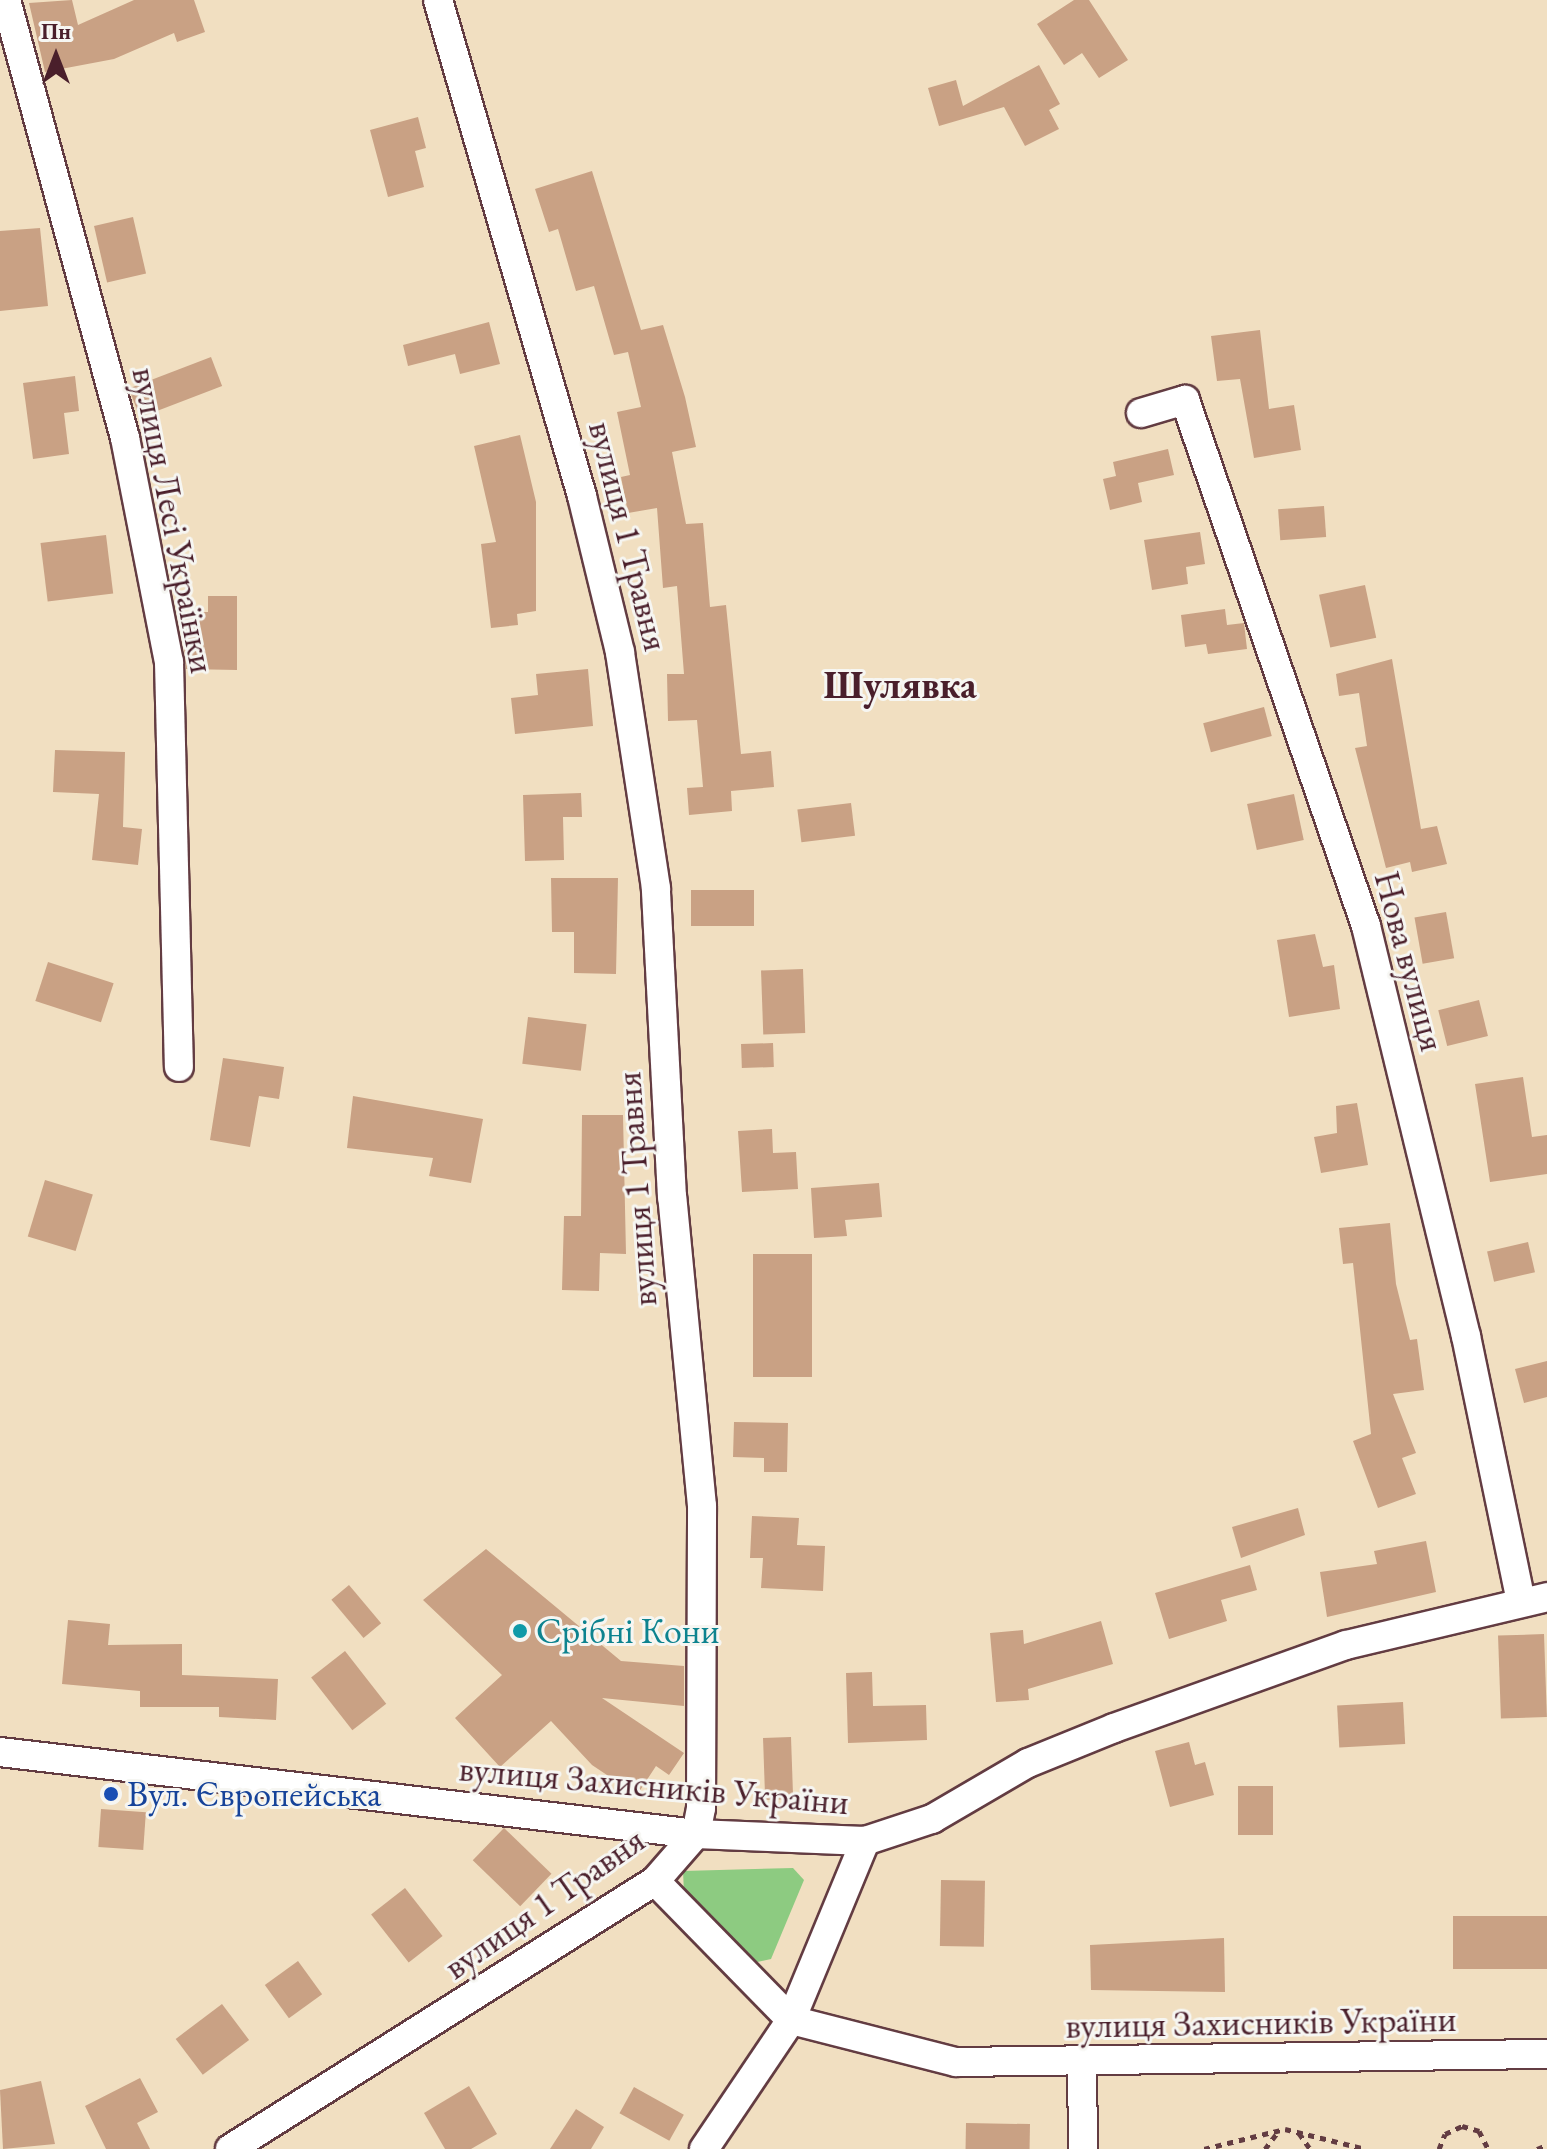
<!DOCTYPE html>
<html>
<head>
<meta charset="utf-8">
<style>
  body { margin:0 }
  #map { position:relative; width:1547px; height:2149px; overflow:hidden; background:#f1dfc1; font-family:"EB Garamond",serif }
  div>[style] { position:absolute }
  .green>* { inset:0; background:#8dcb81 }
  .building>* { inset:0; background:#c9a184; transform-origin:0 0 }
  .path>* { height:5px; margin-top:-2.5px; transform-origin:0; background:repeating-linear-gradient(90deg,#633c42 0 6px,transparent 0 12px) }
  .roads { filter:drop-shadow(2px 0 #633c42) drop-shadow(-2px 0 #633c42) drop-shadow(0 2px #633c42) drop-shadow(0 -2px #633c42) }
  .minor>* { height:28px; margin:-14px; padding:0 14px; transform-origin:14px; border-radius:14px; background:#fff }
  .dots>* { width:22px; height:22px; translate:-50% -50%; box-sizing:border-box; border:4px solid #f6f6f2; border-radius:50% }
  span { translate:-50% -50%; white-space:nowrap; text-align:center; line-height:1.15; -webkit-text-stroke:6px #f6f6f2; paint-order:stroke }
  .street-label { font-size:36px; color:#4a1f2b }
  .culture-label { font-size:36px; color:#0d838f }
  .left { translate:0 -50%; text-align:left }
  .transit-label { font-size:36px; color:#164399 }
  .neighbourhood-label { font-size:38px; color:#4a1f2b; font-weight:700 }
  .north { position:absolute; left:16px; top:16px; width:80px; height:80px; -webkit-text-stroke:6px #f6f6f2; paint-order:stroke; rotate:0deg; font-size:22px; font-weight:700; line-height:32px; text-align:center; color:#4a1f2b }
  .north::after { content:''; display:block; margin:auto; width:28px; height:36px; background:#4a1f2b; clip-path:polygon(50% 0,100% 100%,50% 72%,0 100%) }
</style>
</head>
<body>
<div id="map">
  <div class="green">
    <div style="clip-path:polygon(793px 1868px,804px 1880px,771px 1959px,753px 1963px,684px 1893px,683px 1871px)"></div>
  </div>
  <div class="building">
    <div style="clip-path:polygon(72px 0,78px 25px,134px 0,194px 0,205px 32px,177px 42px,174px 33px,114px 59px,45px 72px,29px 3px)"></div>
    <div style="clip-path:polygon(1074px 0,1089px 0,1128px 60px,1099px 78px,1082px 53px,1064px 65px,1037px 24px)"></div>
    <div style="clip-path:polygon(1039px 65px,1060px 104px,1049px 110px,1059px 129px,1025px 146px,1004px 107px,939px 126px,928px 88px,956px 80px,963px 106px)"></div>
    <div style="clip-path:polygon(418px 117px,426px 148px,415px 151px,424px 187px,388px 197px,370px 130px)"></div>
    <div style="clip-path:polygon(592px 171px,641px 330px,663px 325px,685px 397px,696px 447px,672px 452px,686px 524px,703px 523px,710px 607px,726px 605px,741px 754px,771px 751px,774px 787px,731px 791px,732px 811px,689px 815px,687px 788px,703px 787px,697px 720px,668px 721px,667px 674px,684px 674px,677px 586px,663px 588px,657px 508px,628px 513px,621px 477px,630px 475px,617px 412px,641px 407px,628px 352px,614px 355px,594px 286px,576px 291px,558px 229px,549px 232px,535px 189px)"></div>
    <div style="left:133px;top:217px;width:58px;height:40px;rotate:77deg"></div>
    <div style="clip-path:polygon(40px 228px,48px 306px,0 311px,0 231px)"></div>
    <div style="clip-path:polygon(489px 322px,500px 364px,460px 374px,455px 354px,408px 366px,403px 345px)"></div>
    <div style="clip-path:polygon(1260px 330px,1269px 409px,1294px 405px,1301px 450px,1254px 458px,1240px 379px,1217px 381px,1211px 336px)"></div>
    <div style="left:211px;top:357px;width:31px;height:88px;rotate:69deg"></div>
    <div style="clip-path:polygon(75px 376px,79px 411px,64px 413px,69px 454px,33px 459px,23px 383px)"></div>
    <div style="clip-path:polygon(520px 435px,536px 502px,536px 611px,517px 614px,518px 625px,491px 628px,481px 544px,496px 542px,474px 446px)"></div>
    <div style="clip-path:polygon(1168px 449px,1174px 475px,1138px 483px,1142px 502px,1110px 510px,1103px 479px,1116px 476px,1113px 462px)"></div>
    <div style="left:1324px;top:506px;width:31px;height:46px;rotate:86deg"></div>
    <div style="clip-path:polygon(1200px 532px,1205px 564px,1186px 567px,1188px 584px,1152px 590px,1144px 540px)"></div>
    <div style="left:106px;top:535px;width:59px;height:66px;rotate:83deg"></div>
    <div style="left:1365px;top:585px;width:54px;height:47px;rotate:78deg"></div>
    <div style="clip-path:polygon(208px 596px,237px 596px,237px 670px,186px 669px,180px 612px,208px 612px)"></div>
    <div style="clip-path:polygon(1225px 609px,1227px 625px,1244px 623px,1247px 649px,1208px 654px,1206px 644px,1185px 647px,1181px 615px)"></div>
    <div style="clip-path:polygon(1392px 659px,1421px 829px,1437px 826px,1447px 864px,1412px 872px,1410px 862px,1386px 868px,1355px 748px,1367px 746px,1359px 693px,1339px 696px,1336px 674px)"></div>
    <div style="clip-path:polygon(588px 669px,593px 726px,515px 734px,511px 698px,538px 695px,536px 674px)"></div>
    <div style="left:1264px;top:707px;width:30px;height:63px;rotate:75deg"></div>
    <div style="clip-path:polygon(55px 750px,125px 752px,123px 827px,142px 829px,138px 865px,92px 860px,99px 794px,53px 792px)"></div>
    <div style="clip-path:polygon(581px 793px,582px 817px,563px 817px,564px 860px,525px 861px,523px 795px)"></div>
    <div style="left:1294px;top:794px;width:47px;height:48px;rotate:78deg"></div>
    <div style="left:851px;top:803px;width:33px;height:54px;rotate:83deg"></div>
    <div style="clip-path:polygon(551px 878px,618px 878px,616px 974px,574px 973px,574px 932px,552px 932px)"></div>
    <div style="left:754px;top:890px;width:36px;height:63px;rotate:90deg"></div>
    <div style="left:1446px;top:912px;width:47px;height:32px;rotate:80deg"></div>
    <div style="clip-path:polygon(1315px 934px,1323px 967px,1334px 965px,1340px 1009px,1289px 1017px,1277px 940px)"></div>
    <div style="left:48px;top:962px;width:69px;height:41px;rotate:18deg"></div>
    <div style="left:803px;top:969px;width:64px;height:42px;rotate:88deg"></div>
    <div style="left:1479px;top:1000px;width:37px;height:42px;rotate:76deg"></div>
    <div style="left:528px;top:1017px;width:59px;height:47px;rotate:7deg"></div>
    <div style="left:773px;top:1043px;width:24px;height:32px;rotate:88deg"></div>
    <div style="clip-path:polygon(223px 1058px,284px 1067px,279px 1099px,259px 1096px,250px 1147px,210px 1140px)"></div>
    <div style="clip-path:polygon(1523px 1077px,1532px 1137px,1547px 1135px,1547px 1174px,1490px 1182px,1475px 1084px)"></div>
    <div style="clip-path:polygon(353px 1096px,483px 1119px,471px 1183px,429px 1176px,433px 1158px,347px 1148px)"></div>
    <div style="clip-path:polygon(1357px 1103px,1368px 1165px,1321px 1173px,1314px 1137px,1337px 1133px,1336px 1106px)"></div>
    <div style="clip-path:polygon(582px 1115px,623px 1115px,626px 1254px,600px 1253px,599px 1291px,562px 1290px,564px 1216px,581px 1216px)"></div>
    <div style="clip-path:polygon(772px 1129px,773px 1153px,796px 1152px,798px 1189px,742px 1192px,738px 1131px)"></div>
    <div style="left:45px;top:1180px;width:50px;height:59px;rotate:17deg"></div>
    <div style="clip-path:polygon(879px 1183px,882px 1217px,845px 1220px,847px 1236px,814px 1238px,811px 1188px)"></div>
    <div style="clip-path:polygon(1390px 1223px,1396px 1284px,1410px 1340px,1417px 1339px,1424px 1390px,1393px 1394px,1416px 1453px,1402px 1458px,1416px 1494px,1378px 1508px,1353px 1441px,1371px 1434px,1353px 1263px,1343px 1264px,1339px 1228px)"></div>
    <div style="left:1528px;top:1242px;width:31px;height:42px;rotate:77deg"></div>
    <div style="left:753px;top:1254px;width:59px;height:123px"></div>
    <div style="clip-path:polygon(1547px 1361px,1547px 1397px,1524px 1403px,1515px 1369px)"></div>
    <div style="clip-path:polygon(734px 1422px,788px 1423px,787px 1472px,764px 1472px,764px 1458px,733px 1457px)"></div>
    <div style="clip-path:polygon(1298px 1508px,1305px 1535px,1241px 1558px,1232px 1527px)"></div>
    <div style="clip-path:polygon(752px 1516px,799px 1518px,797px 1545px,825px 1546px,823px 1591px,761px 1588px,763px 1558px,750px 1558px)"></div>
    <div style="clip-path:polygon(1426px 1541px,1436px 1592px,1327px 1617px,1320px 1572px,1377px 1564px,1374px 1551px)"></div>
    <div style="clip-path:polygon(486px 1549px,621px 1661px,684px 1666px,684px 1706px,602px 1698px,684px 1753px,669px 1775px,656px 1766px,637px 1795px,592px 1765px,551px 1721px,500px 1767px,455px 1718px,502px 1675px,423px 1600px)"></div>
    <div style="clip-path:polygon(1250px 1565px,1257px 1590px,1221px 1600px,1227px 1621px,1169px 1639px,1155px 1593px)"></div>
    <div style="left:349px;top:1585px;width:50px;height:23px;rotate:50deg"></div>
    <div style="clip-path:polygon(68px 1620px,110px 1624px,108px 1645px,182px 1644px,182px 1675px,278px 1679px,276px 1720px,219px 1717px,219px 1707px,140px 1707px,140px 1691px,62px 1684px)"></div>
    <div style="clip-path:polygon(1101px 1621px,1113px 1664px,1028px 1689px,1029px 1700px,996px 1702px,990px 1633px,1023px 1630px,1024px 1644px)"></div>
    <div style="left:1544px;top:1634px;width:83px;height:46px;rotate:88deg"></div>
    <div style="left:345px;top:1651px;width:67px;height:43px;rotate:52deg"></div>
    <div style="clip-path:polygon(872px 1672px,873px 1706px,926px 1705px,927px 1740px,848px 1743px,846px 1673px)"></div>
    <div style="left:1403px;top:1702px;width:42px;height:66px;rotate:87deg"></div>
    <div style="left:791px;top:1737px;width:62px;height:28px;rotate:88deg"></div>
    <div style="clip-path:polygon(1189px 1742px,1195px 1765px,1205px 1762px,1214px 1795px,1170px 1807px,1155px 1751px)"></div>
    <div style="left:1238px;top:1786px;width:35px;height:49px"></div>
    <div style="left:101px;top:1809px;width:45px;height:38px;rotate:4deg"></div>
    <div style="left:504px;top:1828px;width:66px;height:45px;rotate:44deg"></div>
    <div style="left:941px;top:1880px;width:44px;height:66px;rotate:1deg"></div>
    <div style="left:405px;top:1888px;width:61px;height:43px;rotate:52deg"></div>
    <div style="left:1547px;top:1916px;width:53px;height:94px;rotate:90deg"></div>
    <div style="clip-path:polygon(1224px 1938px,1225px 1992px,1091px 1990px,1090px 1945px)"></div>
    <div style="left:298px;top:1961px;width:41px;height:41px;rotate:54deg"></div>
    <div style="left:222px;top:2004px;width:45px;height:58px;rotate:53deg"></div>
    <div style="clip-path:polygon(140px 2078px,158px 2112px,137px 2123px,150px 2149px,106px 2149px,85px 2106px)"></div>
    <div style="clip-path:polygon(41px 2081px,55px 2144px,3px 2149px,0 2090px)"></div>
    <div style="clip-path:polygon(469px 2086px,497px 2134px,471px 2149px,445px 2149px,424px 2113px)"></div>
    <div style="left:634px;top:2087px;width:57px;height:30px;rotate:29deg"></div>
    <div style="clip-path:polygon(576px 2109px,604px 2127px,591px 2149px,550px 2149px)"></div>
    <div style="left:966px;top:2123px;width:64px;height:26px;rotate:1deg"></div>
  </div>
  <div class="path">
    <div style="left:1299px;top:2133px;width:19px;rotate:55deg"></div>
    <div style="left:1204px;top:2149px;width:83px;rotate:-13.9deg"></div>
    <div style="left:1285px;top:2129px;width:83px;rotate:13.9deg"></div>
    <div style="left:1265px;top:2149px;width:21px;rotate:-53deg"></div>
    <div style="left:1439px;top:2149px;width:16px;rotate:-68deg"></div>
    <div style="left:1445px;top:2134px;width:19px;rotate:-25deg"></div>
    <div style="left:1462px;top:2126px;width:18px;rotate:16deg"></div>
    <div style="left:1479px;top:2131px;width:20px;rotate:63deg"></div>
    <div style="left:1537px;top:2149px;width:11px;rotate:-22deg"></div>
  </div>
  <div class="roads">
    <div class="minor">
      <div style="left:6px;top:0;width:454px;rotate:74.8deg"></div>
      <div style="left:125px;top:438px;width:228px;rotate:78.9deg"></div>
      <div style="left:169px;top:662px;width:405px;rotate:88.6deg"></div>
      <div style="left:1141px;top:413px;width:46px;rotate:-16.5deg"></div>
      <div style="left:1185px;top:400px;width:556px;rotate:71.01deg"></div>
      <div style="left:1366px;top:926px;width:422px;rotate:76.3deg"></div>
      <div style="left:1466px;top:1336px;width:272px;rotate:78.3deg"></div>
      <div style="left:0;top:1752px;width:701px;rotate:6.72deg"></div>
      <div style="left:696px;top:1834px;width:169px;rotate:2.4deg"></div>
      <div style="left:865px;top:1841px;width:71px;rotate:-18.2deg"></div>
      <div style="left:932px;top:1819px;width:111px;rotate:-30.3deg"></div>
      <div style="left:1028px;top:1763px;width:93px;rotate:-22.1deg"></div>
      <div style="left:1114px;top:1728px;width:246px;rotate:-19.7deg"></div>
      <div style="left:1346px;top:1645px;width:207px;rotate:-13.4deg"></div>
      <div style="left:655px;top:1881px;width:194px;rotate:45.6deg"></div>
      <div style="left:791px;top:2020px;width:170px;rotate:14.3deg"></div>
      <div style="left:956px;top:2062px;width:591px;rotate:-0.78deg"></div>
      <div style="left:1082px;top:2064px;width:85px;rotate:89.3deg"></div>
      <div style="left:230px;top:2149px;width:502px;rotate:-32.24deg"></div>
      <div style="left:655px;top:1881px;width:62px;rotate:-48.9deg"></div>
      <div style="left:696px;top:1834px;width:26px;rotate:-79deg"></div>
      <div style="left:701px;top:1808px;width:302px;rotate:-89.8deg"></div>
      <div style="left:702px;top:1506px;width:310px;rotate:-95.5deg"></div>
      <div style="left:672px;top:1197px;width:309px;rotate:-93deg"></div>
      <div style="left:656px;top:888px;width:239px;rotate:-98.7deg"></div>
      <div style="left:620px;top:652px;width:161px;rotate:-103.7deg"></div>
      <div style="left:582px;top:496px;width:516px;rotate:-106.19deg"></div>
      <div style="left:704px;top:2149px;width:156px;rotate:-56deg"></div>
      <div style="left:791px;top:2020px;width:194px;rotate:-67.5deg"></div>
    </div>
  </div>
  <div class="dots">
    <div style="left:520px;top:1631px;background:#0f9aa8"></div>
    <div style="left:111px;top:1794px;background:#1a4fb4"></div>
  </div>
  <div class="street-label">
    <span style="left:174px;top:520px;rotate:79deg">вулиця Лесі Українки</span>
    <span style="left:629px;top:536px;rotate:76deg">вулиця 1 Травня</span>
    <span style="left:1410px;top:961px;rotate:75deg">Нова вулиця</span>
    <span style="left:636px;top:1189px;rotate:-94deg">вулиця 1 Травня</span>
    <span style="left:654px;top:1785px;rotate:5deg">вулиця Захисників України</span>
    <span style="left:544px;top:1903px;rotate:-35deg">вулиця 1 Травня</span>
    <span style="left:1261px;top:2022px;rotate:-1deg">вулиця Захисників України</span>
  </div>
  <div class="culture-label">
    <span class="left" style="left:536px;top:1631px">Срібні Кони</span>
  </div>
  <div class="transit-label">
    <span class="left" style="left:127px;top:1794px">Вул. Європейська</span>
  </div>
  <div class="neighbourhood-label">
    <span style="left:900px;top:685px">Шулявка</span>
  </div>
  <div class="north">Пн</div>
</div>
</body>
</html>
